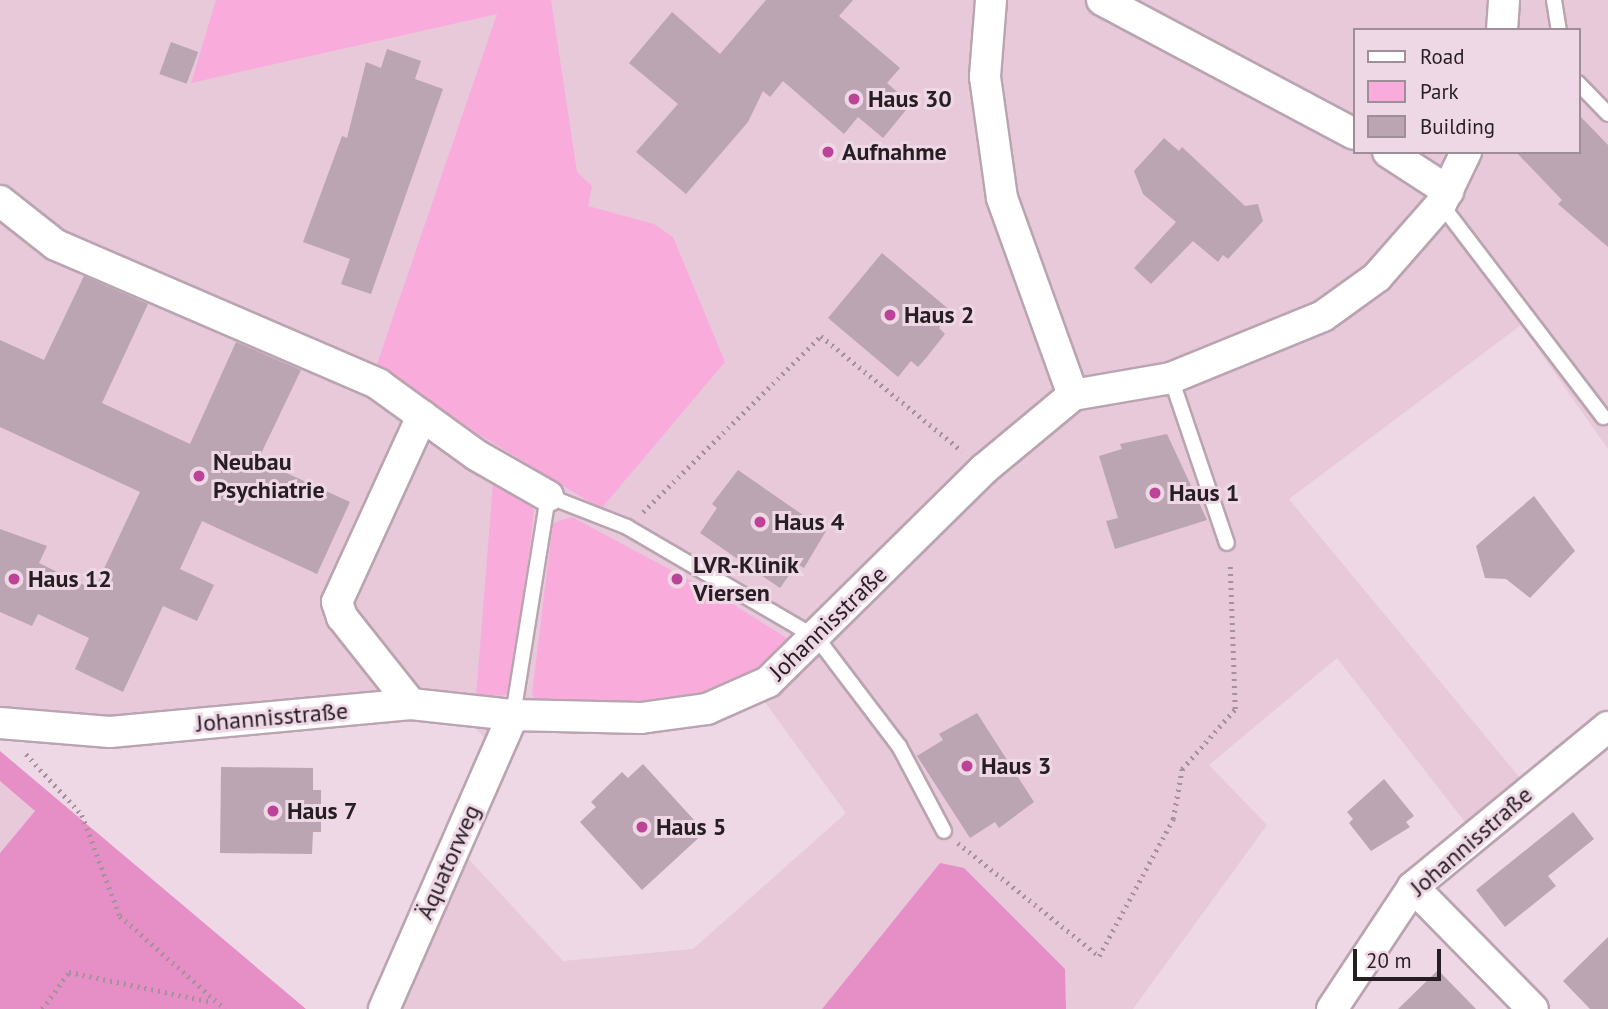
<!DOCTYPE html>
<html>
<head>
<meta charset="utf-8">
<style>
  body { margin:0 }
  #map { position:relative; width:1608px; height:1009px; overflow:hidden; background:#efd8e5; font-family:"PT Sans",sans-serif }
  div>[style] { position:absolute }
  .built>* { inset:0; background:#e7c9da }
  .green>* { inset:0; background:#f9acdb }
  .forest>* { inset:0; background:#e68ec6 }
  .building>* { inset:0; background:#bba5b2; transform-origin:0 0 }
  .path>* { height:4.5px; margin-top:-2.25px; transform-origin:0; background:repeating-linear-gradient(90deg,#a3919b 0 2px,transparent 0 7px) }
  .roads { filter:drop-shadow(2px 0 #b9a4b0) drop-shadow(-2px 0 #b9a4b0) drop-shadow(0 2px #b9a4b0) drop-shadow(0 -2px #b9a4b0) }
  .lane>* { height:14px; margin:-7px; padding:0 7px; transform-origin:7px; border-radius:7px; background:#fff }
  .street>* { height:30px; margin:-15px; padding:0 15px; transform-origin:15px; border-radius:15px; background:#fff }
  .dots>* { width:19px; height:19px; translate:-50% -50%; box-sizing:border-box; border:4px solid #efd8e5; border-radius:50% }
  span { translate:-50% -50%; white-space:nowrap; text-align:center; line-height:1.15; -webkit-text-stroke:6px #efd8e5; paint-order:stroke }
  .poi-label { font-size:24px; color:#261e23; font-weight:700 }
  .left { translate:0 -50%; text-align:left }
  .street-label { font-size:24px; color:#261e23 }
  .legend { position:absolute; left:1353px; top:28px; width:228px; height:126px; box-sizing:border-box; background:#efd8e5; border:2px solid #9f8e97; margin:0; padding:9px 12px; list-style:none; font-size:21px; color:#261e23 }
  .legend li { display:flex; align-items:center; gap:14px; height:35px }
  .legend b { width:35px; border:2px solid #9f8e97 }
  .scale { position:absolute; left:1353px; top:949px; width:88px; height:32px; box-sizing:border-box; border:4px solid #261e23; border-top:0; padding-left:9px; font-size:21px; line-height:24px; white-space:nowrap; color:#261e23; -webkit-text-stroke:5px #efd8e5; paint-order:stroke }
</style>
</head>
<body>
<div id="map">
  <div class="built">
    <div style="clip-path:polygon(evenodd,0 0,1608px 0,1608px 449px,1521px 325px,1289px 499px,1520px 778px,1465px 822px,1337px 658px,1209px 765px,1267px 825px,1133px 1009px,1066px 1009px,1065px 969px,940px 863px,822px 1009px,395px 1009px,462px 852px,563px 961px,693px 949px,846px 813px,761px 697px,523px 728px,486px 740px,467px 717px,0 733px,0 0,1354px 30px,1578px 30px,1578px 152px,1354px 152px,1354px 30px)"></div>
    <div style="clip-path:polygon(0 781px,35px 811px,0 853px)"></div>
  </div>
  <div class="green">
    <div style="clip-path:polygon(216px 0,551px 0,577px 172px,592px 186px,588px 206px,654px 224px,673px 237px,725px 362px,601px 509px,413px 394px,377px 364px,497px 14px,191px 83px)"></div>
    <div style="clip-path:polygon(493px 483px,529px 501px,534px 511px,514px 681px,508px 695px,476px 697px)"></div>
    <div style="clip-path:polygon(572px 517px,723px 598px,793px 642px,792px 653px,726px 692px,637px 708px,538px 703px,532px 694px,553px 523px)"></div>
  </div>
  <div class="forest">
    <div style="clip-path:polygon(0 751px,306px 1009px,0 1009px,0 853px,35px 811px,0 781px)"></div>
    <div style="clip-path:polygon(940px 863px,964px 868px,1065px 969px,1066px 1009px,822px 1009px)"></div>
  </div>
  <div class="building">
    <div style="clip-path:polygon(766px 0,853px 0,839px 16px,900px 68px,887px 83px,911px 104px,883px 138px,858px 117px,844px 134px,783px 81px,770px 97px,763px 91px,748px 122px,686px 194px,636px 152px,678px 104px,629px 63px,672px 12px,720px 54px)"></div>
    <div style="left:171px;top:42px;width:29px;height:34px;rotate:20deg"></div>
    <div style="clip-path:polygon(387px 49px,421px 61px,415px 79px,443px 89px,371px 294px,341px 284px,350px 259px,303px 242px,342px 136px,347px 138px,366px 62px,381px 68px)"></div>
    <div style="clip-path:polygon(1578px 114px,1608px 145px,1608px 247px,1558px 204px,1562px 200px,1516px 152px,1578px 152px)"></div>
    <div style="clip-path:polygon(1164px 138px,1179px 151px,1182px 147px,1245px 206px,1258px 204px,1263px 221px,1228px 259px,1223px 255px,1218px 262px,1193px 241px,1151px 284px,1134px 268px,1176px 222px,1143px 194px,1134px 171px)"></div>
    <div style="clip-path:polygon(882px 253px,952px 312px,939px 328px,945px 334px,926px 358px,918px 367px,911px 361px,898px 377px,828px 318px)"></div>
    <div style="clip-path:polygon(84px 276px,148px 304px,102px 403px,190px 444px,236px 342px,301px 370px,258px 460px,350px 502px,317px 574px,202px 521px,180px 569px,214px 585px,197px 621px,163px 606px,123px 692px,75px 669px,89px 638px,38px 614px,32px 626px,0 612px,0 529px,47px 546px,39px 563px,94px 590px,140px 492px,0 427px,0 340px,44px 360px)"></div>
    <div style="clip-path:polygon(1167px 434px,1207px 520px,1115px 549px,1106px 521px,1118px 518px,1099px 456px,1122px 449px,1120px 444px)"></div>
    <div style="clip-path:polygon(738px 470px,826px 531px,804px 568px,797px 564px,780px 588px,700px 533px,717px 508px,712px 504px)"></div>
    <div style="clip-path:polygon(1534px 496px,1575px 551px,1530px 598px,1506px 579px,1485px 578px,1476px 546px)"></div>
    <div style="clip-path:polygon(977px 713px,1034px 802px,999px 828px,995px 822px,970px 838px,917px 756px,943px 740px,939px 734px)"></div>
    <div style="clip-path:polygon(643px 764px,705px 832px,642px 890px,580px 822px,596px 807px,591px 802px,622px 772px,628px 778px)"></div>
    <div style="clip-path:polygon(221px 767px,313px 768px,313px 790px,321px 790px,321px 832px,313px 832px,312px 854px,220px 853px)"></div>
    <div style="clip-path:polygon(1384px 779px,1414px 816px,1406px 822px,1410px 827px,1371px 851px,1349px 823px,1353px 819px,1347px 812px)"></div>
    <div style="clip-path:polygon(1573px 812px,1594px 839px,1548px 876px,1556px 886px,1505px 927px,1476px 890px)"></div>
    <div style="clip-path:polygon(1608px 937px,1608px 1009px,1590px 1009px,1563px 981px)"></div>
    <div style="clip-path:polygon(1438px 970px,1476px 1009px,1398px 1009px)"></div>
  </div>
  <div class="path">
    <div style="left:643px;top:512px;width:250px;rotate:-44.7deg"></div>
    <div style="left:821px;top:336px;width:182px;rotate:39.2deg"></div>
    <div style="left:26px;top:754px;width:83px;rotate:47.4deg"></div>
    <div style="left:82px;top:815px;width:108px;rotate:69.4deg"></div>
    <div style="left:120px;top:916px;width:140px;rotate:41.5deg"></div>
    <div style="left:958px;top:843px;width:181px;rotate:38.7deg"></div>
    <div style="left:1099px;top:956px;width:156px;rotate:-61.6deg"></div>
    <div style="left:1173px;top:819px;width:51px;rotate:-79.8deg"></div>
    <div style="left:1182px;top:769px;width:80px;rotate:-48.5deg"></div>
    <div style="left:1235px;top:709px;width:146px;rotate:-92deg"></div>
    <div style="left:42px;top:1009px;width:46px;rotate:-53.9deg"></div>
    <div style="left:69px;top:972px;width:146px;rotate:11.8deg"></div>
  </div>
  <div class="roads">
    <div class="lane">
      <div style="left:1554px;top:0;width:30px;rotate:81deg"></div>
      <div style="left:1578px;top:83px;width:43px;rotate:45.9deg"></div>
      <div style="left:1441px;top:204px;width:268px;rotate:52.7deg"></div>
      <div style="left:1171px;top:378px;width:174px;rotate:71.3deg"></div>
      <div style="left:513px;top:715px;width:222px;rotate:-80.9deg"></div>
      <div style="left:548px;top:496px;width:85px;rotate:21.4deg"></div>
      <div style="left:627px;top:527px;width:220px;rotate:30.3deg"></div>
      <div style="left:817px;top:638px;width:136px;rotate:52.8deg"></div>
      <div style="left:899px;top:746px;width:96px;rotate:62.1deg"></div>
    </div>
    <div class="street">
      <div style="left:991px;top:0;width:77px;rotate:94.5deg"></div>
      <div style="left:985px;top:77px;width:122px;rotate:82deg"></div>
      <div style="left:1002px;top:198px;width:209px;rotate:70.2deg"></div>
      <div style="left:1102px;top:0;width:285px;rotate:28deg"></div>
      <div style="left:1502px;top:30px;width:30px;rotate:-86deg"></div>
      <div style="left:1388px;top:152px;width:72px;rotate:33deg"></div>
      <div style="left:0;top:201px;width:71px;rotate:38.2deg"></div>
      <div style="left:56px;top:245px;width:351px;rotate:23.3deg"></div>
      <div style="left:378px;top:384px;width:121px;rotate:35.9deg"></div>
      <div style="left:476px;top:455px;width:83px;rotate:29.7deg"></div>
      <div style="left:411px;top:704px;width:111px;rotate:-128.4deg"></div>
      <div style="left:342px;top:617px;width:16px;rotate:-108deg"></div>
      <div style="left:337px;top:602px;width:205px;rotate:-65.4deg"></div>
      <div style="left:0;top:723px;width:110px;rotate:4.7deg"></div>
      <div style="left:110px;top:732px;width:302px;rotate:-5.3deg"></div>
      <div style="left:411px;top:704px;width:103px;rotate:6.2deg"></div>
      <div style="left:513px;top:715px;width:128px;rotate:1.3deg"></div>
      <div style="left:641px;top:718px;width:67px;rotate:-7.8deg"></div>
      <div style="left:707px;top:709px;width:67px;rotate:-23.9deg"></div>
      <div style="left:768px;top:682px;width:303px;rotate:-44.6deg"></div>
      <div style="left:984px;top:469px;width:116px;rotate:-39.7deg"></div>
      <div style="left:1073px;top:395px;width:99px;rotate:-9.8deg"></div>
      <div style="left:1171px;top:378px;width:164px;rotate:-22.2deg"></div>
      <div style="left:1323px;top:316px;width:67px;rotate:-35.8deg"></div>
      <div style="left:1377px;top:277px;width:97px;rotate:-48.8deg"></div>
      <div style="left:1441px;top:204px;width:58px;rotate:-64.3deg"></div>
      <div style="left:1413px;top:887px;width:171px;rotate:45.5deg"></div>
      <div style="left:384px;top:1009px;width:321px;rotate:-66.3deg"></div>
      <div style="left:1332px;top:1009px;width:146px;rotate:-56.4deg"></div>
      <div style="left:1413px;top:887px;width:252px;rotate:-39.4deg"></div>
    </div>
  </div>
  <div class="dots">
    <div style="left:854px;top:99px;background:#bd4396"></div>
    <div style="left:828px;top:152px;background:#bd4396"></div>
    <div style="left:890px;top:315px;background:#bd4396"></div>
    <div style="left:199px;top:476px;background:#bd4396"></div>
    <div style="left:1155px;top:493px;background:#bd4396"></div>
    <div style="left:760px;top:522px;background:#bd4396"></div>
    <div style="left:14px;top:579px;background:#bd4396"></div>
    <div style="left:677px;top:579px;background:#bd4396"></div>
    <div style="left:967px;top:766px;background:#bd4396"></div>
    <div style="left:273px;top:811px;background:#bd4396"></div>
    <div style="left:642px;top:827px;background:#bd4396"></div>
  </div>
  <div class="poi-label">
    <span class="left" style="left:868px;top:99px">Haus 30</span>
    <span class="left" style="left:842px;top:152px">Aufnahme</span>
    <span class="left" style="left:904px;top:315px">Haus 2</span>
    <span class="left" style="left:213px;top:476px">Neubau<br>Psychiatrie</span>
    <span class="left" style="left:1169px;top:493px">Haus 1</span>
    <span class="left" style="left:774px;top:522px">Haus 4</span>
    <span class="left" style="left:693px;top:579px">LVR-Klinik<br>Viersen</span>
    <span class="left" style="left:28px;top:579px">Haus 12</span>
    <span class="left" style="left:981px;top:766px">Haus 3</span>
    <span class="left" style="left:287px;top:811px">Haus 7</span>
    <span class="left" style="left:656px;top:827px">Haus 5</span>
  </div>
  <div class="street-label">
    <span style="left:828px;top:623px;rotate:-44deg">Johannisstraße</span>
    <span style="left:272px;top:717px;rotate:-5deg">Johannisstraße</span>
    <span style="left:1471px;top:841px;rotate:-41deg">Johannisstraße</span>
    <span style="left:448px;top:862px;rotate:-66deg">Äquatorweg</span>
  </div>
  <ul class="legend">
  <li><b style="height:9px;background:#fff"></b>Road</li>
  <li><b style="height:19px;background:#f9acdb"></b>Park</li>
  <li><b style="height:19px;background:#bba5b2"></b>Building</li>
  </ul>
  <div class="scale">20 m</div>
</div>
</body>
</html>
